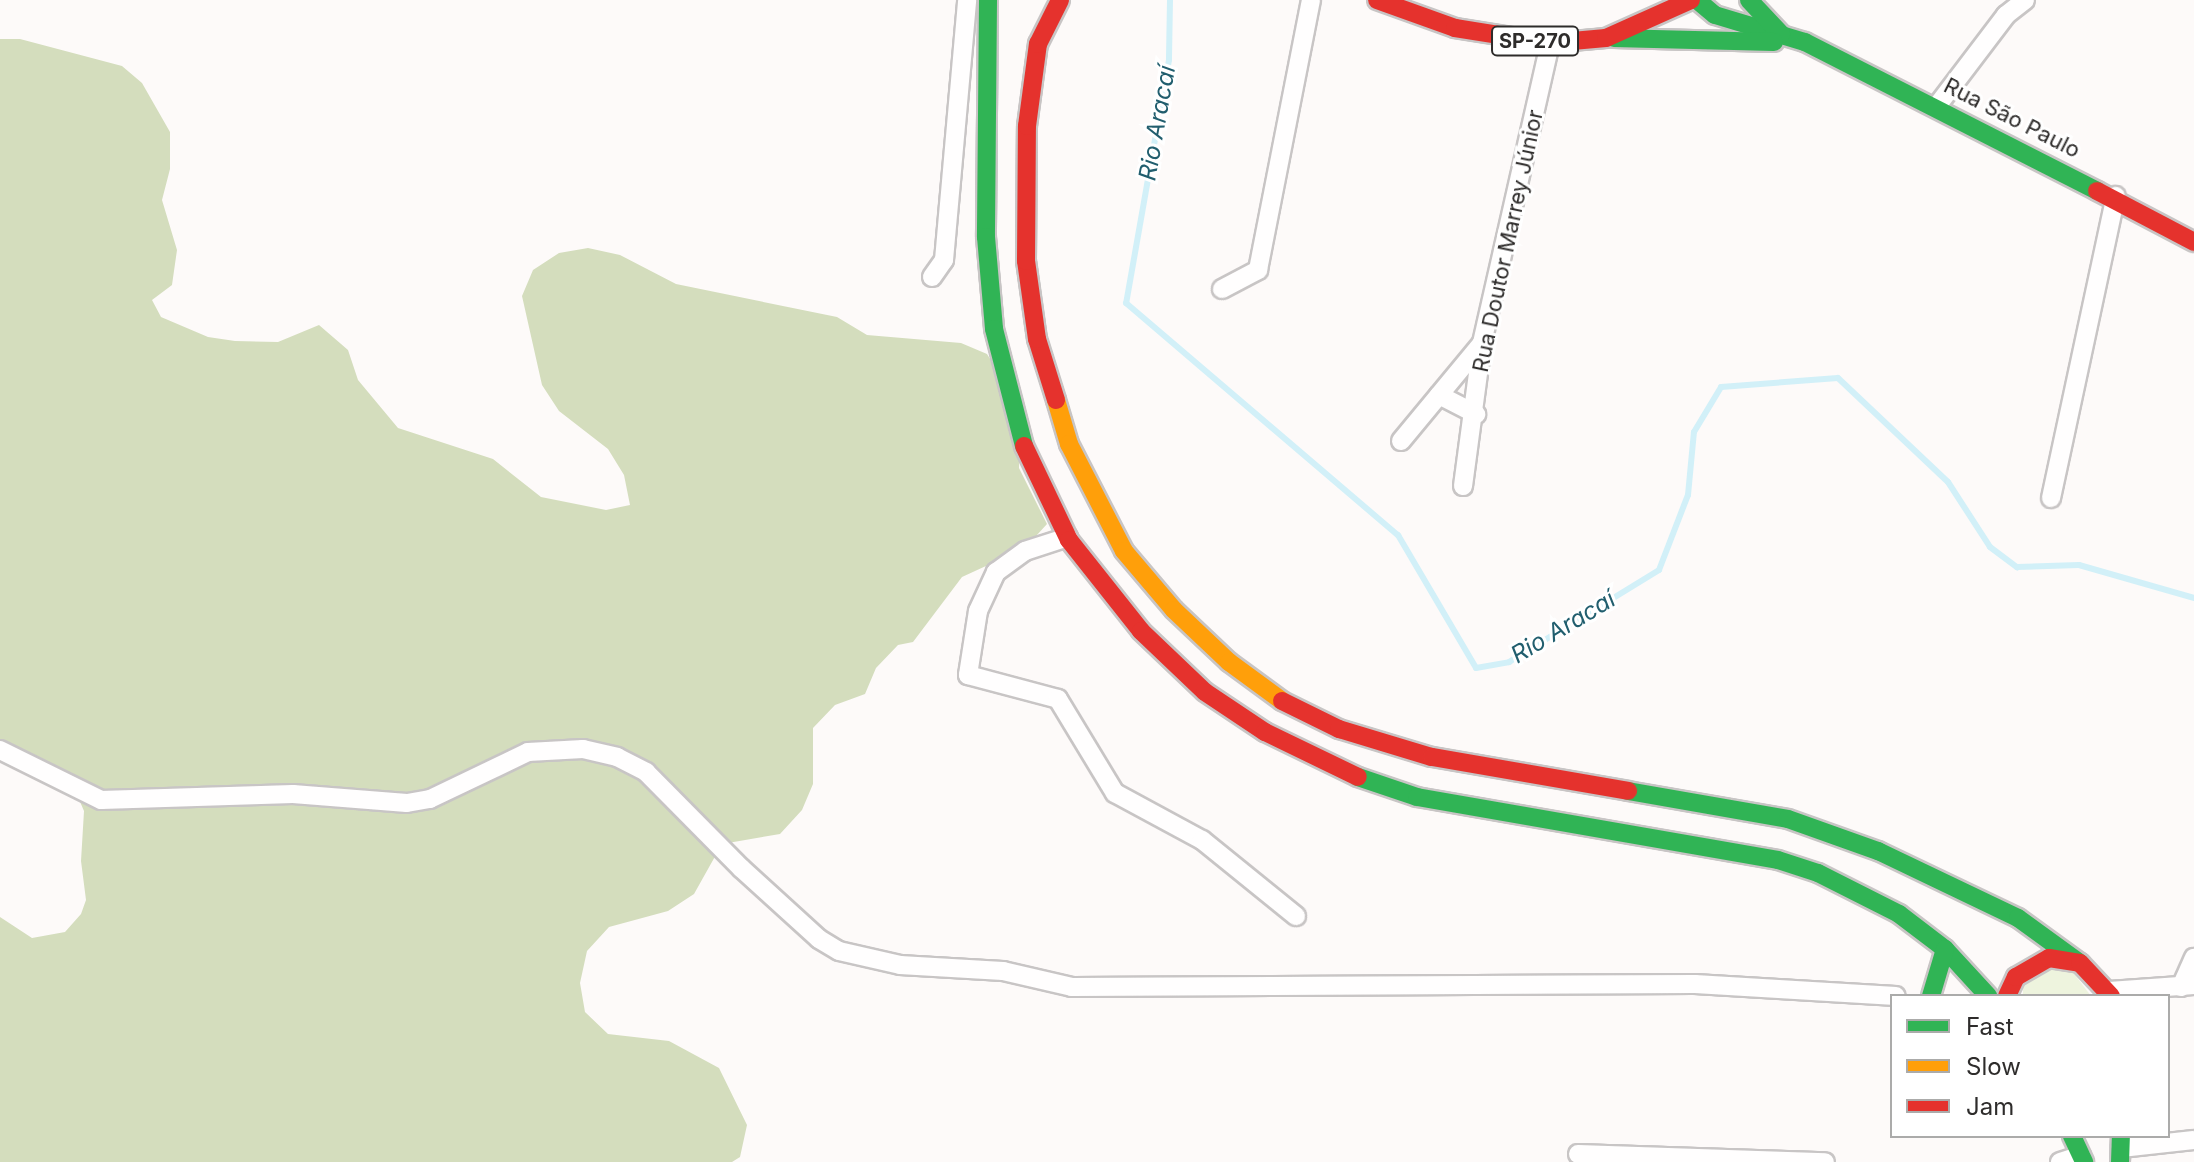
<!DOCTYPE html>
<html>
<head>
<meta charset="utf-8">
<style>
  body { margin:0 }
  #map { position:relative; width:2194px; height:1162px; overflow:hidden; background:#fdfaf9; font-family:Inter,sans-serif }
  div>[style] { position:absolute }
  .green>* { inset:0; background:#eef4de }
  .forest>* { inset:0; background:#d4ddbd }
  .stream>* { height:6px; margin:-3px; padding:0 3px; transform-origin:3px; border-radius:3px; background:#d2f0f8 }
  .roads { filter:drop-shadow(2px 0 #c8c5c5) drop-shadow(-2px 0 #c8c5c5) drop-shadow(0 2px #c8c5c5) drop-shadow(0 -2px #c8c5c5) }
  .street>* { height:18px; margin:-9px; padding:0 9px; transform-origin:9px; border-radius:9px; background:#fffefe }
  .fast>* { height:18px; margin:-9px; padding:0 9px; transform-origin:9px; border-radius:9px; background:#30b455 }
  .slow>* { height:18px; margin:-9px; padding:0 9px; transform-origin:9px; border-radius:9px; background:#ff9f0a }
  .jam>* { height:18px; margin:-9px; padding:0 9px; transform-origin:9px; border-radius:9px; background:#e5322d }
  span { translate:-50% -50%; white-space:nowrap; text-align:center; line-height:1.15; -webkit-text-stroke:6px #fff; paint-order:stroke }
  .shield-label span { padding:2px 6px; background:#fff; border:2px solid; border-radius:6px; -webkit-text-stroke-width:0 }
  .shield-label { font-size:20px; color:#2e2c2b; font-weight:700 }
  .street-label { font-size:22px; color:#2e2c2b }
  .water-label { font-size:24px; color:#215e6e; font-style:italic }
  .legend { position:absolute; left:1890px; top:994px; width:280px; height:144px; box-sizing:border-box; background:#fff; border:2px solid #ababaa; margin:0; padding:10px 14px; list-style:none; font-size:24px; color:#2e2c2b }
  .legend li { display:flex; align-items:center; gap:16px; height:40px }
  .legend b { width:40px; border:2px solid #ababaa }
</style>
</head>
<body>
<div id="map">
  <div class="green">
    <div style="clip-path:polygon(2043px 965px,2072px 971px,2091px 996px,2023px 996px,2023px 987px)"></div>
  </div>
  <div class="forest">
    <div style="clip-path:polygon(0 39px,20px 39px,122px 66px,142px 83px,170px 132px,170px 169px,162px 200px,177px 250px,172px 285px,152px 300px,161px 317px,208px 337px,235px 341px,278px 342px,319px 325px,348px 350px,358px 380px,398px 428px,493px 459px,541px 497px,606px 510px,630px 505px,624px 475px,608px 449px,559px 411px,542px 385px,522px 296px,533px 270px,559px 253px,588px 248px,620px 255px,676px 284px,837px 317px,867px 335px,961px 343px,987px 354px,1004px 381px,1020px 440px,1019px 468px,1047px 524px,1025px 548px,962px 577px,913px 642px,898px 645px,876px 668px,865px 694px,835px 705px,813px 728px,813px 784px,802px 810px,780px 834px,722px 844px,694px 894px,668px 911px,609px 927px,587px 951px,580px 983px,585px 1012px,608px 1034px,669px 1041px,719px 1068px,747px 1125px,740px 1157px,732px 1162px,0 1162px,0 917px,32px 938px,65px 932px,81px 914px,86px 900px,81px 861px,84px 811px,72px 783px,50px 764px,0 739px)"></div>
  </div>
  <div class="stream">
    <div style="left:1170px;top:0;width:60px;rotate:91deg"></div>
    <div style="left:1169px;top:60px;width:247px;rotate:100deg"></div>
    <div style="left:1126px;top:303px;width:358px;rotate:40.5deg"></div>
    <div style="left:1398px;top:535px;width:154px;rotate:59.6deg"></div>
    <div style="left:1476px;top:668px;width:34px;rotate:-10deg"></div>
    <div style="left:1509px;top:662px;width:176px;rotate:-31.5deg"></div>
    <div style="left:1659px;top:570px;width:80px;rotate:-68.9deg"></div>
    <div style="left:1688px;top:495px;width:63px;rotate:-84.6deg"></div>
    <div style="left:1694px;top:432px;width:52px;rotate:-59deg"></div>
    <div style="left:1721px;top:387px;width:117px;rotate:-4.4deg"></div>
    <div style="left:1838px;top:378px;width:151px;rotate:43.4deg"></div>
    <div style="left:1948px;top:482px;width:77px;rotate:57.1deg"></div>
    <div style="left:1990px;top:547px;width:34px;rotate:37deg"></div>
    <div style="left:2017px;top:567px;width:62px;rotate:-1.8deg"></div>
    <div style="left:2079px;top:565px;width:120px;rotate:16deg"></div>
  </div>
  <div class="roads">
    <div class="street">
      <div style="left:1937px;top:106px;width:114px;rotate:-52.8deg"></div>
      <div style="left:2006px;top:15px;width:24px;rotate:-38deg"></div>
      <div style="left:932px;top:277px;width:21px;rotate:-55deg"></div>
      <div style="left:944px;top:260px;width:261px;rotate:-84.9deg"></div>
      <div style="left:1222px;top:289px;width:41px;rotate:-27.8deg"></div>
      <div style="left:1258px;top:270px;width:275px;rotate:-78.9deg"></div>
      <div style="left:1439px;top:395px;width:42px;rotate:27.2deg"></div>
      <div style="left:1401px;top:441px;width:127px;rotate:-50.4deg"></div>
      <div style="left:1463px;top:486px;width:144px;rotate:-82.4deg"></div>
      <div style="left:1482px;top:343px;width:308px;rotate:-77.2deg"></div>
      <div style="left:2051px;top:498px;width:309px;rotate:-77.9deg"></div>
      <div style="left:1068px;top:537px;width:45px;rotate:162deg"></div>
      <div style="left:1025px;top:551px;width:36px;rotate:144deg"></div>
      <div style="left:996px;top:572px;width:43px;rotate:114.8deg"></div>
      <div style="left:978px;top:611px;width:65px;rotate:98.9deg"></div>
      <div style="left:968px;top:675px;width:93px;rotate:14.9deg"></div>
      <div style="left:1058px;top:699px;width:110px;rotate:58.8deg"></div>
      <div style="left:1115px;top:793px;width:99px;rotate:28.4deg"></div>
      <div style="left:1202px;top:840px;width:121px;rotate:39deg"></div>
      <div style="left:0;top:750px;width:113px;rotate:26.3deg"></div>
      <div style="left:101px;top:800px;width:192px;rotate:-1.8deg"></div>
      <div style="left:293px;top:794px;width:114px;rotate:4.5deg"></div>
      <div style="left:407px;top:803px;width:23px;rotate:-10deg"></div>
      <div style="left:430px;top:799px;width:109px;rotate:-25.6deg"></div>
      <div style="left:528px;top:752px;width:55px;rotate:-3.1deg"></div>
      <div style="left:583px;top:749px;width:35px;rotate:13deg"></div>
      <div style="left:617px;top:757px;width:33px;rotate:27deg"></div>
      <div style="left:646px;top:772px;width:135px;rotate:45.3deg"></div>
      <div style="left:741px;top:868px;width:105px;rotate:42.3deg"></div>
      <div style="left:819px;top:939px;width:23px;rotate:31deg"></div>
      <div style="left:839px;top:951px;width:63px;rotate:12.9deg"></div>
      <div style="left:900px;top:965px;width:103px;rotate:3.3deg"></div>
      <div style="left:1003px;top:971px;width:71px;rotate:13.1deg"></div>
      <div style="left:1072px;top:987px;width:623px;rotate:-0.28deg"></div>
      <div style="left:1695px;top:984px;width:201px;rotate:3.4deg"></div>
      <div style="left:2181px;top:987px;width:32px;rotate:-66deg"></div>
      <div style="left:2109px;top:991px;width:85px;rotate:-4deg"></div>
      <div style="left:2121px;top:1148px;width:73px;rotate:-6.3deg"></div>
      <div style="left:1578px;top:1154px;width:247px;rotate:1.9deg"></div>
      <div style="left:2060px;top:1162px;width:22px;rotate:-18deg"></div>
    </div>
    <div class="fast">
      <div style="left:988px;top:0;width:237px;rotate:90.5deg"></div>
      <div style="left:986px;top:237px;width:92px;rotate:85deg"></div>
      <div style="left:994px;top:329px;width:121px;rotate:75.6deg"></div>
      <div style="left:1697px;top:0;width:23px;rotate:40deg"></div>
      <div style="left:1715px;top:15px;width:94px;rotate:16.7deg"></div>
      <div style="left:1805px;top:42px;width:328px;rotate:27deg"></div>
      <div style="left:1749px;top:0;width:47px;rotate:46.7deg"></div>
      <div style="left:1614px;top:38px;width:160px;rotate:1.4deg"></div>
      <div style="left:1358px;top:777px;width:62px;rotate:18.7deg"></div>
      <div style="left:1417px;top:797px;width:366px;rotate:9.9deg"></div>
      <div style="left:1778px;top:860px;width:42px;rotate:18deg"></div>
      <div style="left:1818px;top:873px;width:91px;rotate:26.8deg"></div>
      <div style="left:1899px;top:914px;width:58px;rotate:37.3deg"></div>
      <div style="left:1945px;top:949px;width:64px;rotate:47.5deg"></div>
      <div style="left:1628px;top:791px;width:162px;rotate:9.9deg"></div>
      <div style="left:1788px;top:819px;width:96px;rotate:19.6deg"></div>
      <div style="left:1878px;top:851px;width:155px;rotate:25.6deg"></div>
      <div style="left:2018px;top:918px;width:77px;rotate:36deg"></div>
      <div style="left:1931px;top:996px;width:49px;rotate:-73.4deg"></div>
      <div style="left:2072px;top:1136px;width:29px;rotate:65deg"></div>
      <div style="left:2120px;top:1162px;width:26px;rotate:-88deg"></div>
    </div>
    <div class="slow">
      <div style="left:1056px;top:400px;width:46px;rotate:73.5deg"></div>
      <div style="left:1069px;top:444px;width:120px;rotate:62.8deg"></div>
      <div style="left:1124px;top:551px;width:77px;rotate:49.7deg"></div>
      <div style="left:1174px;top:610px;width:76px;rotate:43.4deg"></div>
      <div style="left:1229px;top:662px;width:66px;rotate:36.3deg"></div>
    </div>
    <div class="jam">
      <div style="left:1377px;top:0;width:83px;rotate:19.7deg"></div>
      <div style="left:1455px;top:28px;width:96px;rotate:9deg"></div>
      <div style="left:1550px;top:43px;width:56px;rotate:-5.1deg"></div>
      <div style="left:1606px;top:38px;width:93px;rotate:-24.1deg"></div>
      <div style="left:2097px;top:191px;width:110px;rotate:27.7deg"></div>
      <div style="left:1056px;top:400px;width:64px;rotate:-107.3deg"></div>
      <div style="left:1037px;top:339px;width:79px;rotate:-98deg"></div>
      <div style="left:1026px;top:261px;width:135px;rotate:-89.6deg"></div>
      <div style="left:1027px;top:126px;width:83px;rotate:-82.4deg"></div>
      <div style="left:1038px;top:44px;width:49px;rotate:-63.4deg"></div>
      <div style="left:1024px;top:446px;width:104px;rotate:64.4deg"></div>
      <div style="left:1069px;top:540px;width:116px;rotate:51.6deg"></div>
      <div style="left:1141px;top:631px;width:88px;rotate:43.6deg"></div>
      <div style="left:1205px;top:692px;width:72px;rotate:33.7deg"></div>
      <div style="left:1265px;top:732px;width:103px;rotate:25.8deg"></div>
      <div style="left:1282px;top:701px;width:64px;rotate:26.2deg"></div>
      <div style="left:1339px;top:729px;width:97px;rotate:16.8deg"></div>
      <div style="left:1432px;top:757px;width:199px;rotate:9.8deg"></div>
      <div style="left:2007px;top:996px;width:21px;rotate:-65deg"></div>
      <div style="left:2016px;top:977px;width:38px;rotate:-30deg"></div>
      <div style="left:2049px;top:958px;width:31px;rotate:9deg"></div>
      <div style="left:2080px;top:963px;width:45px;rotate:46.8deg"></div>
    </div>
  </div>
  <div class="shield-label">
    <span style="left:1535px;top:41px">SP-270</span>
  </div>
  <div class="street-label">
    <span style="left:2012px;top:118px;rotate:27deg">Rua São Paulo</span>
    <span style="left:1508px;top:241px;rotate:-78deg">Rua Doutor Marrey Júnior</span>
  </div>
  <div class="water-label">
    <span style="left:1157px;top:123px;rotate:-80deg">Rio Aracaí</span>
    <span style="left:1563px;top:627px;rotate:-31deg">Rio Aracaí</span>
  </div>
  <ul class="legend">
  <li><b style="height:10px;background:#30b455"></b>Fast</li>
  <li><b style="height:10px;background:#ff9f0a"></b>Slow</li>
  <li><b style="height:10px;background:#e5322d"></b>Jam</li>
  </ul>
</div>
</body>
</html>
